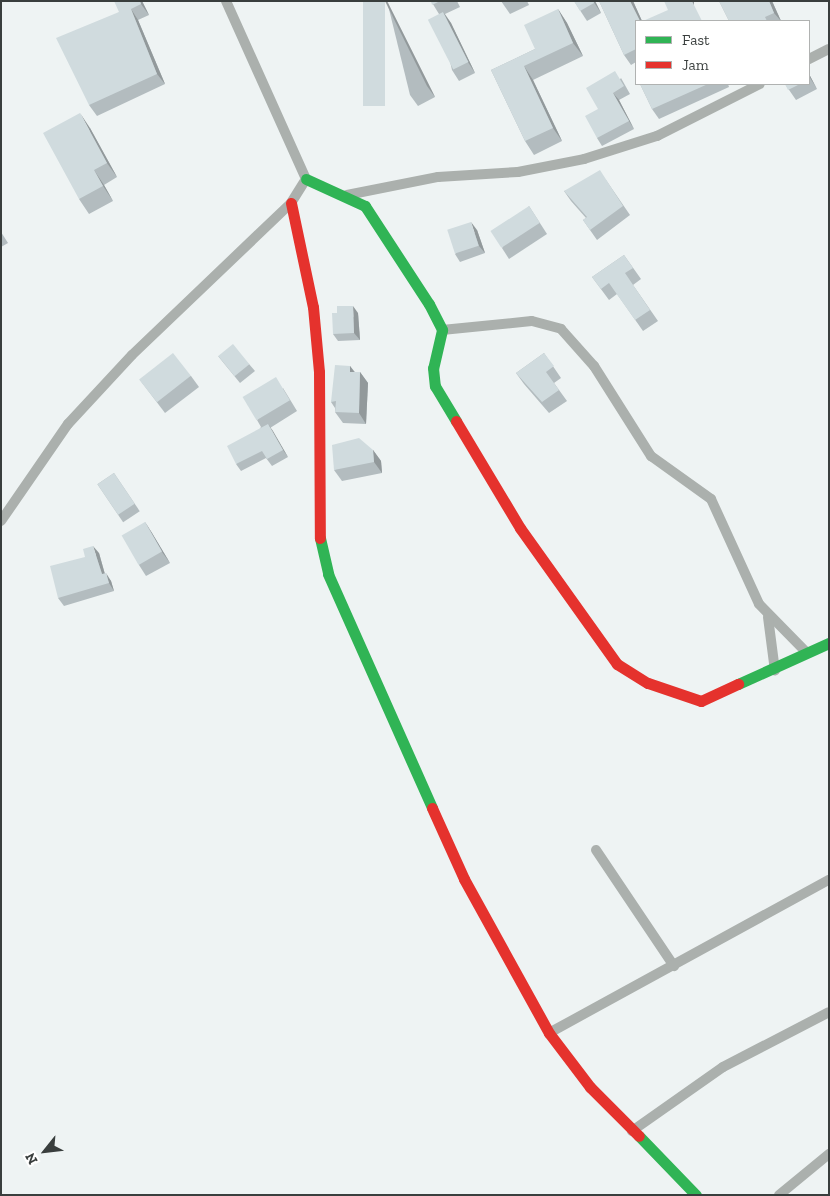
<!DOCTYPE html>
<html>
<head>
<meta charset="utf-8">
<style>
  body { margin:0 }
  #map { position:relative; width:830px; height:1196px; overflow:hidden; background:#eef3f3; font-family:"Zilla Slab",serif }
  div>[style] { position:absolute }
  .street>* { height:10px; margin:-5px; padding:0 5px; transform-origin:5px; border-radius:5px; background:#abb0ad }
  .fast>* { height:11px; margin:-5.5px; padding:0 5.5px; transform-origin:5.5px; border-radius:5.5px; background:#30b455 }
  .jam>* { height:11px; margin:-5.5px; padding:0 5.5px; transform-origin:5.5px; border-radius:5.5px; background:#e5322d }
  .wall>* { inset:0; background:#b3bcbf; transform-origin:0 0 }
  .shaded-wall>* { inset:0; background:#92999b; transform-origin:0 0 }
  .building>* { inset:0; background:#d0dbde; transform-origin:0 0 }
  span { translate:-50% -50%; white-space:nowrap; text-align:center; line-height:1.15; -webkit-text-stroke:4px #fff; paint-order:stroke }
  .frame { position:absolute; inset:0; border:2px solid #393e3d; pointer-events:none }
  .legend { position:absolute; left:635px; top:20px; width:175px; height:65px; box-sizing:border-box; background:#fff; border:1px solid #b0b2b1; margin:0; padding:6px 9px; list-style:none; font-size:15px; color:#393e3d }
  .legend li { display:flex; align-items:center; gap:10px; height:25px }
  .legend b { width:25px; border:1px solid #b0b2b1 }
  .north { position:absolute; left:20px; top:1126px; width:50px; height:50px; -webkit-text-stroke:4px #fff; paint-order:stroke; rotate:241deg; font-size:14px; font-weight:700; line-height:20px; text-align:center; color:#393e3d }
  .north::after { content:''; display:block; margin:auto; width:18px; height:22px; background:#393e3d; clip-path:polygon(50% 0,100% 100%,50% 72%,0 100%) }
</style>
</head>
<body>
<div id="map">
  <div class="street">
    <div style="left:809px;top:59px;width:22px;rotate:-27deg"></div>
    <div style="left:347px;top:195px;width:93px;rotate:-11.2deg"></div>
    <div style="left:438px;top:177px;width:80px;rotate:-3.6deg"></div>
    <div style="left:518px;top:172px;width:67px;rotate:-11.1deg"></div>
    <div style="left:584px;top:159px;width:77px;rotate:-17.5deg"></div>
    <div style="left:657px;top:136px;width:115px;rotate:-26.8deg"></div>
    <div style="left:442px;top:330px;width:90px;rotate:-5.7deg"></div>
    <div style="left:532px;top:321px;width:30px;rotate:15deg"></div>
    <div style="left:561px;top:329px;width:50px;rotate:48.3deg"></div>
    <div style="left:594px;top:366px;width:107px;rotate:57.7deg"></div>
    <div style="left:651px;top:456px;width:74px;rotate:35.6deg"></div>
    <div style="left:711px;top:499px;width:115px;rotate:65.4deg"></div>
    <div style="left:759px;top:604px;width:69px;rotate:45.6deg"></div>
    <div style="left:1px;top:521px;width:118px;rotate:-55.4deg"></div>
    <div style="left:68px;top:424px;width:94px;rotate:-47.2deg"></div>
    <div style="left:132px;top:355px;width:220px;rotate:-43.7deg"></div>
    <div style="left:291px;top:203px;width:28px;rotate:-58deg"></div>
    <div style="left:306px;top:179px;width:195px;rotate:-114.2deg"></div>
    <div style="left:768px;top:617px;width:54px;rotate:82.6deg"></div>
    <div style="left:596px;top:850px;width:140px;rotate:56.1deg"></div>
    <div style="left:549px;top:1033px;width:319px;rotate:-28.7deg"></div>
    <div style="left:632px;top:1131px;width:111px;rotate:-35.1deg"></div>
    <div style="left:723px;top:1067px;width:119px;rotate:-27.4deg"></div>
    <div style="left:779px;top:1195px;width:65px;rotate:-39.4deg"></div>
  </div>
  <div class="fast">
    <div style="left:306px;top:179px;width:65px;rotate:24.6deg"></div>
    <div style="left:365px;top:206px;width:117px;rotate:56.9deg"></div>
    <div style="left:429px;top:304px;width:29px;rotate:63deg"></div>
    <div style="left:442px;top:330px;width:39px;rotate:103deg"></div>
    <div style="left:433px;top:368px;width:18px;rotate:84deg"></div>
    <div style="left:435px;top:386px;width:41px;rotate:59deg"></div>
    <div style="left:320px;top:538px;width:37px;rotate:77deg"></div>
    <div style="left:328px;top:574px;width:256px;rotate:66deg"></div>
    <div style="left:738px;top:684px;width:100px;rotate:-24.3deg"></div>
    <div style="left:639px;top:1136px;width:82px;rotate:46deg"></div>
  </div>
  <div class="jam">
    <div style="left:291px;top:203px;width:106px;rotate:78.1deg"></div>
    <div style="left:313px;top:307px;width:65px;rotate:84.7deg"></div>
    <div style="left:319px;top:372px;width:166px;rotate:89.7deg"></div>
    <div style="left:456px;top:421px;width:125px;rotate:59.1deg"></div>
    <div style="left:520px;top:528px;width:167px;rotate:54.5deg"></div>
    <div style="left:617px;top:664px;width:36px;rotate:32deg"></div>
    <div style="left:648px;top:683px;width:56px;rotate:18.8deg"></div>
    <div style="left:701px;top:701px;width:41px;rotate:-24.7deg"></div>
    <div style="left:432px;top:808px;width:78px;rotate:65.7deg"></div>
    <div style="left:464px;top:879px;width:176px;rotate:61.1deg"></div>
    <div style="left:549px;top:1033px;width:68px;rotate:52.8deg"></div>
    <div style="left:590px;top:1087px;width:69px;rotate:45deg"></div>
  </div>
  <div class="wall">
    <div style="clip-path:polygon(142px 1px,149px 15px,138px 20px,165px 84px,97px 116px,89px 105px,119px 12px)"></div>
    <div style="clip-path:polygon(387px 1px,435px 97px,418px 106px,410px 95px)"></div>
    <div style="clip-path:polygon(431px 1px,457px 1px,460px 7px,445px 14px,451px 23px,475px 73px,459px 81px,452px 70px,439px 14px)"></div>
    <div style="clip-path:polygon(501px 1px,527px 1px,529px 5px,510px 14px)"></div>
    <div style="clip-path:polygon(574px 1px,595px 1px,601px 13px,587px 21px)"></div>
    <div style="clip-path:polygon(599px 1px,633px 1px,642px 21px,636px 21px,636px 62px,631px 65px,624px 55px)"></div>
    <div style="clip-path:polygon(719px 1px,772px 1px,781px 21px,729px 21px)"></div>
    <div style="clip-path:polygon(558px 9px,567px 23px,583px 56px,533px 80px,562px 141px,534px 155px,525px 141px,491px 70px,535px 49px)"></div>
    <div style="clip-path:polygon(809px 74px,817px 89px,796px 100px,785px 84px,809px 84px)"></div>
    <div style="clip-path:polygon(621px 78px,630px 94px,619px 100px,634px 129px,602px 146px,597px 138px,598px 109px)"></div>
    <div style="clip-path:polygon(640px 84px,728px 84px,729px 87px,659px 119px,652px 109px)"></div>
    <div style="clip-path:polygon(90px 128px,117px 177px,104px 185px,113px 201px,89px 214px,79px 199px)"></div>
    <div style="clip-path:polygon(606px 180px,630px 215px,597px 240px,583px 220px,586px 218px,571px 201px,564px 191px)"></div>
    <div style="clip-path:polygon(529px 206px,547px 234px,509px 259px,502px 248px)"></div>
    <div style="clip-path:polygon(477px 230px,485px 253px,460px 262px,455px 254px)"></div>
    <div style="clip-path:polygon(1px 232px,8px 243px,1px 247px)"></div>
    <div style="clip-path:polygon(624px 255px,641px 279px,633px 285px,658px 321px,643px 331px,617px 294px,609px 300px,592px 277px)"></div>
    <div style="clip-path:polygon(358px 313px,360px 340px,338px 341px,333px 334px)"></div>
    <div style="clip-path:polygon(544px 353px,561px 378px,554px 383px,567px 401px,549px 413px,524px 384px,516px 373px)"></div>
    <div style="clip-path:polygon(218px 356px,249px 364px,255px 371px,240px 383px)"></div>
    <div style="clip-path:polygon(350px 366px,355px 372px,360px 372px,368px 383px,366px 424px,343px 423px,335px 412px,335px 408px,331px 402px)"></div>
    <div style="clip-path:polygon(191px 376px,199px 387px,165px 413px,140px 380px)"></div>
    <div style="clip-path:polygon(283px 388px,297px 411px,270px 428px,288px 457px,272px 466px,266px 458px,241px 471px,236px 464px,261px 427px,257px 420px)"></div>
    <div style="clip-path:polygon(373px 450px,381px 461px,382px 473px,342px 481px,334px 470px)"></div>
    <div style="left:114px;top:473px;width:46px;height:20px;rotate:56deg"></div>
    <div style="clip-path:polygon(145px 522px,152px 533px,170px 563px,146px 576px,139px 565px)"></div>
    <div style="clip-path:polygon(99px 553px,105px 574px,111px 581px,114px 591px,64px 606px,58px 598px)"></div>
  </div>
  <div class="shaded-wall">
    <div style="clip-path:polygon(140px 1px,142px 1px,149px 15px,141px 4px)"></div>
    <div style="clip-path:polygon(385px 1px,387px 1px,435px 97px,427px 86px)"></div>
    <div style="clip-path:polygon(593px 1px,595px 1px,601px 13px)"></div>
    <div style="clip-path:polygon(630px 1px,633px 1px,642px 21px,640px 21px)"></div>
    <div style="left:692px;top:1px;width:2px;height:22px"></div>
    <div style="clip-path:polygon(769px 1px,772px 1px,781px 21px,774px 13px)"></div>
    <div style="clip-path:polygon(131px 9px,138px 20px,165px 84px,157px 74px)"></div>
    <div style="clip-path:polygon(558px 9px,567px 23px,583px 56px,573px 43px)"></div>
    <div style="clip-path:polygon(443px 12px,451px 23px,475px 73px,468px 62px)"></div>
    <div style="clip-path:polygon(524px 66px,533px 80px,562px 141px,553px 128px)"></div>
    <div style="clip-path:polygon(809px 74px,817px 89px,809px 76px)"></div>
    <div style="clip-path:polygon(613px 93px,619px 100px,634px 129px,629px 121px)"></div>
    <div style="clip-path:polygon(80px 113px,90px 128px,117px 177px,107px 163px)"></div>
    <div style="clip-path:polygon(94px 170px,104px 185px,113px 201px,103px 186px)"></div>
    <div style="clip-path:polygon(471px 222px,477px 230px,485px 253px,479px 246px)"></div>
    <div style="clip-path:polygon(353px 306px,358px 313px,360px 340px,354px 333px)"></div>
    <div style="clip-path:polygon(350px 366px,358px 377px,350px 372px)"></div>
    <div style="clip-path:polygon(360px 372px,368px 383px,366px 424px,359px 413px)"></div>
    <div style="clip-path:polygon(268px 424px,273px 431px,288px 457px,283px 450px)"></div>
    <div style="clip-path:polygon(373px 450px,381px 461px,382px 473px,374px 462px)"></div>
    <div style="clip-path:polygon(145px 522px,152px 533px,170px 563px,162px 552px)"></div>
    <div style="clip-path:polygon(93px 546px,99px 553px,107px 582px,102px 574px)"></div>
    <div style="clip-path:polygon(106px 573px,111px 581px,114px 591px,109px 583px)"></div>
  </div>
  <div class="building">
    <div style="clip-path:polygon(114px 1px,140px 1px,141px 4px,131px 9px,157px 74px,89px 105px,56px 38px,119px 12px)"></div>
    <div style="left:363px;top:1px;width:22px;height:105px"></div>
    <div style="clip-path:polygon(431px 1px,440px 1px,432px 5px)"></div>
    <div style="clip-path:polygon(574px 1px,593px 1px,594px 3px,580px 11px)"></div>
    <div style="clip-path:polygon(599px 1px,630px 1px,640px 21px,636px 21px,636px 49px,624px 55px)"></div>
    <div style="clip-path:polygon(664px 1px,692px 1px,702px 21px,643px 21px,668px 10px)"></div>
    <div style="clip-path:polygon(719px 1px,769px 1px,774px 13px,765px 17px,767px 21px,729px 21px)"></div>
    <div style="clip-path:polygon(558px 9px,573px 43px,524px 66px,553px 128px,525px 141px,491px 70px,535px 49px,524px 25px)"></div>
    <div style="left:443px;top:12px;width:56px;height:17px;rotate:63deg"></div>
    <div style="clip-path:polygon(615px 71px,624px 86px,613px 93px,629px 121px,597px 138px,585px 116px,598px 109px,586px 88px)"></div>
    <div style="clip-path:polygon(640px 84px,708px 84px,652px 109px)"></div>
    <div style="clip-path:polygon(785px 84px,800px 84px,788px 90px)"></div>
    <div style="clip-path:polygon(80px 113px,107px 163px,94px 170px,103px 186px,79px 199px,43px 133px)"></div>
    <div style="clip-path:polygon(600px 170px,623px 206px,590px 230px,583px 220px,587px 217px,564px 191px)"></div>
    <div style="left:529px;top:206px;width:20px;height:46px;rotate:57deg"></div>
    <div style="left:471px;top:222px;width:25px;height:25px;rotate:72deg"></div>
    <div style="clip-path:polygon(624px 255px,633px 268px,625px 273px,650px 310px,635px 320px,609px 283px,601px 289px,592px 277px)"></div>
    <div style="clip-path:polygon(337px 306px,353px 306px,354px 333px,333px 334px,332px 313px,337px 313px)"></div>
    <div style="left:233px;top:344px;width:26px;height:19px;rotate:51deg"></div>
    <div style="left:173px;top:353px;width:29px;height:43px;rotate:52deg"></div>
    <div style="clip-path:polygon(544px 353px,554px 366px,546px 372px,559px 390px,542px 402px,516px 373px)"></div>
    <div style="clip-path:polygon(335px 365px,350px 366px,350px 372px,360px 372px,359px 413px,335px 412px,336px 401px,331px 402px)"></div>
    <div style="left:276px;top:377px;width:27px;height:39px;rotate:59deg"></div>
    <div style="clip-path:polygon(268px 424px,283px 450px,267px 459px,262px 451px,236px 464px,227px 446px)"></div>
    <div style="clip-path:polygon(359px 438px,373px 450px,374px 462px,334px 470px,332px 445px)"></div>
    <div style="left:114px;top:473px;width:37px;height:20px;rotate:56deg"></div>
    <div style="left:145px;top:522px;width:34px;height:27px;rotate:60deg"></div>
    <div style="clip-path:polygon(93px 546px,102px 574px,106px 573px,109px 583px,58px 598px,50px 566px,85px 557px,83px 549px)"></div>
  </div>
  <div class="frame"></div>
  <ul class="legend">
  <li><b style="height:6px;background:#30b455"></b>Fast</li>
  <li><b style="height:6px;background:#e5322d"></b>Jam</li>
  </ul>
  <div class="north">N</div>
</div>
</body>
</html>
